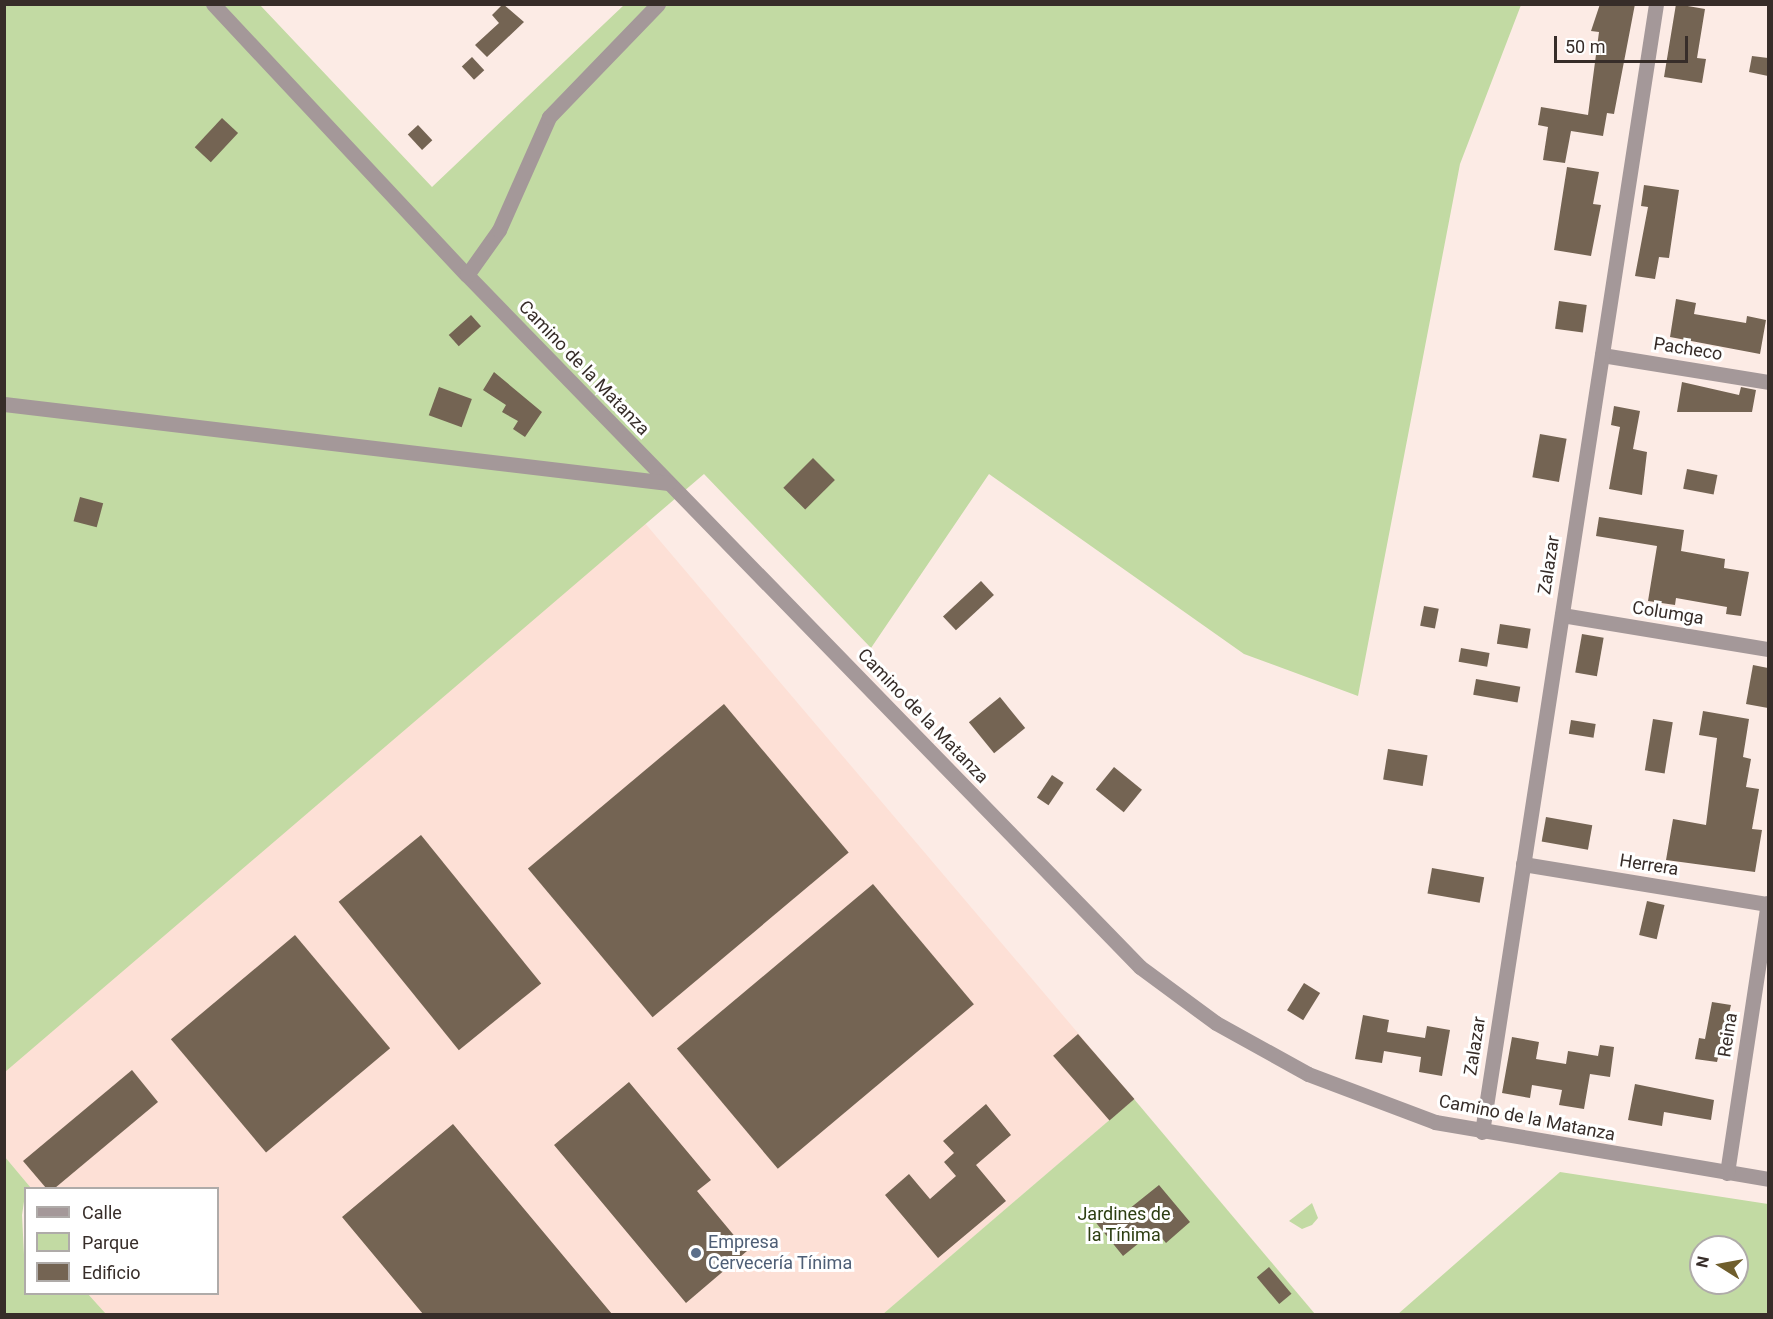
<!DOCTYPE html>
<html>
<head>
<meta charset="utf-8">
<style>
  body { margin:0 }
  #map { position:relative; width:1773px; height:1319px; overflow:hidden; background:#fcebe5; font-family:Roboto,sans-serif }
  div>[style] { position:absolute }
  .built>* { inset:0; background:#fde0d6 }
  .green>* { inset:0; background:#c2daa3 }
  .building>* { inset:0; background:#746453; transform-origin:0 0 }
  .minor>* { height:15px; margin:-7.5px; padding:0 7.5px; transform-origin:7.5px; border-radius:7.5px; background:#a49899 }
  .dots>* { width:16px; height:16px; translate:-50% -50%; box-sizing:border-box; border:3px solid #fff; border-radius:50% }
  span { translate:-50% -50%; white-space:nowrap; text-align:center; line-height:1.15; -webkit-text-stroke:6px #fff; paint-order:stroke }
  .street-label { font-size:18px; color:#372d29 }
  .park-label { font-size:18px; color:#2d3e12 }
  .service-label { font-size:18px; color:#4e5e75 }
  .left { translate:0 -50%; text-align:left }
  .frame { position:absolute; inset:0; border:6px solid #372d29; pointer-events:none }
  .legend { position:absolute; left:24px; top:1187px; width:195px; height:108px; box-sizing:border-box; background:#fff; border:2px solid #afaba9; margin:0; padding:8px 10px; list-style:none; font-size:18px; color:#372d29 }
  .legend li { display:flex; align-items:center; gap:12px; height:30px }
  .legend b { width:30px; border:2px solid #afaba9 }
  .north { position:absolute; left:1689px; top:1235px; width:60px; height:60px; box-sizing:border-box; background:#fff; border:2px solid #afaba9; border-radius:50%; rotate:281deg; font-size:16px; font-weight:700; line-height:24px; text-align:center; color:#372d29 }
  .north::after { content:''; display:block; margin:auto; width:21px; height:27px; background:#6f5e2c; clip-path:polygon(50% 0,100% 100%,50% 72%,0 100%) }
  .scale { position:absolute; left:1554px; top:36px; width:134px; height:27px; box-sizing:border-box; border:3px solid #372d29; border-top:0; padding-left:8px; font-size:18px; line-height:21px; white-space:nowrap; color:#372d29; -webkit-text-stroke:4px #fff; paint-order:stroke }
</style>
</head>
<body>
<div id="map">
  <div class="built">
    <div style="clip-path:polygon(644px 522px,1134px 1099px,883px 1314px,106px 1314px,88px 1294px,218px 1294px,218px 1188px,31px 1188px,5px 1157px,4px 1072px)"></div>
  </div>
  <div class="green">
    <div style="clip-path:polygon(5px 5px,260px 5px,432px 187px,624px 5px,1521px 5px,1460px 164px,1358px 696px,1244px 654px,989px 474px,871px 648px,704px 474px,5px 1072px)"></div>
    <div style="clip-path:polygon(1134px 1099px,1315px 1314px,883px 1314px)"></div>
    <div style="clip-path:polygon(5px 1157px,31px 1188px,26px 1188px,22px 1215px,26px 1294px,88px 1294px,106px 1314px,5px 1314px)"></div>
    <div style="clip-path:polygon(evenodd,1560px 1172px,1768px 1204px,1768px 1314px,1398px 1314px,1560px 1172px,1701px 1247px,1737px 1247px,1737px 1283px,1701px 1283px,1701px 1247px)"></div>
    <div style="clip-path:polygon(1312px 1203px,1318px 1218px,1312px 1225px,1302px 1229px,1289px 1221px)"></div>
  </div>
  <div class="building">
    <div style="clip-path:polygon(503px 4px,524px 22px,487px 57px,475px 45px,499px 23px,492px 15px)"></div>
    <div style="clip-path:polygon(1600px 4px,1635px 4px,1614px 114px,1607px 113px,1603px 136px,1571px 131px,1565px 163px,1543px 160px,1548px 127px,1538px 125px,1541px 107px,1588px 115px,1599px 32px,1591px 31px)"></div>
    <div style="clip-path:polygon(1676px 4px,1705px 9px,1697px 58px,1706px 59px,1702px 83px,1664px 77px)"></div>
    <div style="clip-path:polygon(1752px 56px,1768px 58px,1768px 76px,1749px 72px)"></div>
    <div style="left:472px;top:57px;width:18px;height:14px;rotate:47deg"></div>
    <div style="left:222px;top:118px;width:22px;height:40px;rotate:43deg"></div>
    <div style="left:418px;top:125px;width:21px;height:14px;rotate:47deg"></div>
    <div style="clip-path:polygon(1567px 167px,1599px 172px,1593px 204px,1601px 205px,1591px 256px,1554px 250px)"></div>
    <div style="clip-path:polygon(1644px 185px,1679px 190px,1669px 258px,1659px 257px,1655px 279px,1635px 276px,1648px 207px,1641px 206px)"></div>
    <div style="clip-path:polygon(1676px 299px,1696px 303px,1694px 314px,1746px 323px,1747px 316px,1766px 320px,1760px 354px,1670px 337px)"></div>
    <div style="left:1559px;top:301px;width:28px;height:28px;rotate:8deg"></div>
    <div style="left:471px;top:315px;width:15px;height:30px;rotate:48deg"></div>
    <div style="clip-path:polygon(494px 372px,542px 412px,525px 437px,513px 429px,518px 421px,502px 412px,506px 405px,483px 390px)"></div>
    <div style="clip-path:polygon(1682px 382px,1739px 395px,1741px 387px,1756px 390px,1752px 412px,1677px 412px)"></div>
    <div style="left:439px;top:387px;width:35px;height:30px;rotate:20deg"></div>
    <div style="clip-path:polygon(1614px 406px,1640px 411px,1633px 449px,1647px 452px,1642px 495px,1609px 489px,1620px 427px,1611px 425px)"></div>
    <div style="left:1540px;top:434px;width:27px;height:44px;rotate:10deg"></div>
    <div style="left:813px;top:458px;width:31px;height:42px;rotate:45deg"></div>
    <div style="left:1687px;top:469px;width:31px;height:20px;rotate:11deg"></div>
    <div style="left:80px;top:497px;width:24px;height:25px;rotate:15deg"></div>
    <div style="clip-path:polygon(1599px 517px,1684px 530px,1681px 551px,1725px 559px,1724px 568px,1749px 572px,1741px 616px,1726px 614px,1727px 607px,1676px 598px,1675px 605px,1648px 601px,1657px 546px,1596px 536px)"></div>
    <div style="left:981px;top:581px;width:19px;height:52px;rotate:47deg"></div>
    <div style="left:1424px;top:606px;width:15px;height:20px;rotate:11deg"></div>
    <div style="left:1500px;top:624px;width:31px;height:20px;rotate:9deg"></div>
    <div style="left:1582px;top:634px;width:22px;height:39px;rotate:10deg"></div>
    <div style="left:1461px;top:648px;width:29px;height:14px;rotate:10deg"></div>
    <div style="clip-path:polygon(1753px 665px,1768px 668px,1768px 708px,1746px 704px)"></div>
    <div style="left:1476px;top:679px;width:45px;height:16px;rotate:10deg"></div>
    <div style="left:1000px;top:697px;width:40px;height:40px;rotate:51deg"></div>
    <div style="left:724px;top:704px;width:194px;height:256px;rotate:50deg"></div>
    <div style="clip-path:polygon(1703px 711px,1749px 719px,1743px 757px,1751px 759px,1746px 787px,1759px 789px,1752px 829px,1762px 830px,1755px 872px,1666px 860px,1673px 819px,1706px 825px,1717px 738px,1699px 735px)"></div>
    <div style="left:1653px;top:719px;width:20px;height:52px;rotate:9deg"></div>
    <div style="left:1571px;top:720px;width:25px;height:14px;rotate:9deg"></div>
    <div style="left:1388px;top:749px;width:40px;height:31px;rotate:9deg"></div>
    <div style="left:1114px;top:767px;width:36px;height:29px;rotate:39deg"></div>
    <div style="left:1052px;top:775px;width:14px;height:27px;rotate:34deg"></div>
    <div style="left:1546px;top:817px;width:47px;height:25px;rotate:10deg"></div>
    <div style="left:421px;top:835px;width:191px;height:106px;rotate:51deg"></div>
    <div style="left:1432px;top:868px;width:53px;height:26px;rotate:10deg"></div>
    <div style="left:873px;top:884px;width:157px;height:256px;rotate:50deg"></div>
    <div style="left:1647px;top:901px;width:18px;height:35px;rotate:13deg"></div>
    <div style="left:295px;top:935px;width:148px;height:162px;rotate:50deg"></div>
    <div style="left:1304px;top:983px;width:19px;height:32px;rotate:32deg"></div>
    <div style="clip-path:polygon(1712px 1002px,1731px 1005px,1717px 1062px,1695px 1059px,1699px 1038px,1705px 1039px)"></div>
    <div style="clip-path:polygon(1363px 1015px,1389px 1020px,1387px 1032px,1425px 1038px,1427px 1026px,1450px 1030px,1442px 1076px,1419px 1072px,1421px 1057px,1384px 1051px,1382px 1063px,1355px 1059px)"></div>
    <div style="left:1078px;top:1034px;width:86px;height:33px;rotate:49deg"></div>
    <div style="clip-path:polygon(1512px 1037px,1539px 1042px,1536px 1059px,1566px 1064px,1568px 1051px,1598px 1056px,1600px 1045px,1614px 1047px,1610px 1077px,1590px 1074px,1584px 1109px,1559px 1105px,1562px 1090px,1532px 1085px,1530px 1098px,1502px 1093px)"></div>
    <div style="clip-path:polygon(132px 1070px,158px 1102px,55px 1188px,46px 1188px,23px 1161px)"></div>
    <div style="clip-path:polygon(629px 1082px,711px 1180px,697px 1191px,747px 1251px,686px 1303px,554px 1145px)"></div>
    <div style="clip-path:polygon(1635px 1084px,1714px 1100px,1711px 1120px,1664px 1112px,1662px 1126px,1628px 1120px)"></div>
    <div style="clip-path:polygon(986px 1104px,1011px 1135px,976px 1165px,1006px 1201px,938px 1258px,885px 1195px,909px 1174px,930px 1199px,956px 1176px,944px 1162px,954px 1153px,943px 1141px)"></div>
    <div style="clip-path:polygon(453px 1124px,540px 1228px,612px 1314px,423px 1314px,342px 1217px)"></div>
    <div style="clip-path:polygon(1159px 1185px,1190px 1222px,1166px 1243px,1155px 1230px,1123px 1256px,1093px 1219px,1109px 1205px,1119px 1217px)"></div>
    <div style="left:1269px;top:1267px;width:35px;height:16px;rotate:50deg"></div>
  </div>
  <div class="minor">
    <div style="left:213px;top:4px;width:371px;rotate:46.9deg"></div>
    <div style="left:467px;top:275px;width:965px;rotate:45.8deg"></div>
    <div style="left:1140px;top:967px;width:94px;rotate:36.4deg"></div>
    <div style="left:1216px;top:1023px;width:105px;rotate:29deg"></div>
    <div style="left:1308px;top:1074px;width:136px;rotate:20.7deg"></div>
    <div style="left:1435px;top:1122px;width:338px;rotate:9.7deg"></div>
    <div style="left:467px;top:275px;width:55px;rotate:-54.6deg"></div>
    <div style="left:499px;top:230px;width:124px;rotate:-66.1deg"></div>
    <div style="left:549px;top:117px;width:157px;rotate:-46deg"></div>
    <div style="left:1602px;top:355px;width:168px;rotate:9.2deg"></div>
    <div style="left:4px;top:404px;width:669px;rotate:6.78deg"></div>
    <div style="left:1562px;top:615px;width:209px;rotate:9.4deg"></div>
    <div style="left:1523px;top:864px;width:248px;rotate:9.3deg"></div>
    <div style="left:1482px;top:1132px;width:1141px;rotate:-81.23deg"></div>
    <div style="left:1727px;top:1173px;width:273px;rotate:-81.4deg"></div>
  </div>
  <div class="dots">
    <div style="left:696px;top:1253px;background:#5c6f8a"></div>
  </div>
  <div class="street-label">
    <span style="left:1688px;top:349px;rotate:9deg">Pacheco</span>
    <span style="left:584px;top:368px;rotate:46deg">Camino de la Matanza</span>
    <span style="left:1549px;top:565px;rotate:-81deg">Zalazar</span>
    <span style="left:1668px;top:613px;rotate:9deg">Columga</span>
    <span style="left:923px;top:716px;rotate:46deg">Camino de la Matanza</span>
    <span style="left:1649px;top:865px;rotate:9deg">Herrera</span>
    <span style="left:1728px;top:1035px;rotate:-81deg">Reina</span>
    <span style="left:1475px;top:1046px;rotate:-81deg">Zalazar</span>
    <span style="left:1527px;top:1118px;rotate:11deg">Camino de la Matanza</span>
  </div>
  <div class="park-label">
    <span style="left:1124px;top:1225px">Jardines de<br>la Tínima</span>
  </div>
  <div class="service-label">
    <span class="left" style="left:708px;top:1253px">Empresa<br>Cervecería Tínima</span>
  </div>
  <div class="frame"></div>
  <ul class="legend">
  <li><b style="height:8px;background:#a49899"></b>Calle</li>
  <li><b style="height:16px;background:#c2daa3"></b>Parque</li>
  <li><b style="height:16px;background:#746453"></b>Edificio</li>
  </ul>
  <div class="north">N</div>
  <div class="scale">50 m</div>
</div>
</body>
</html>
